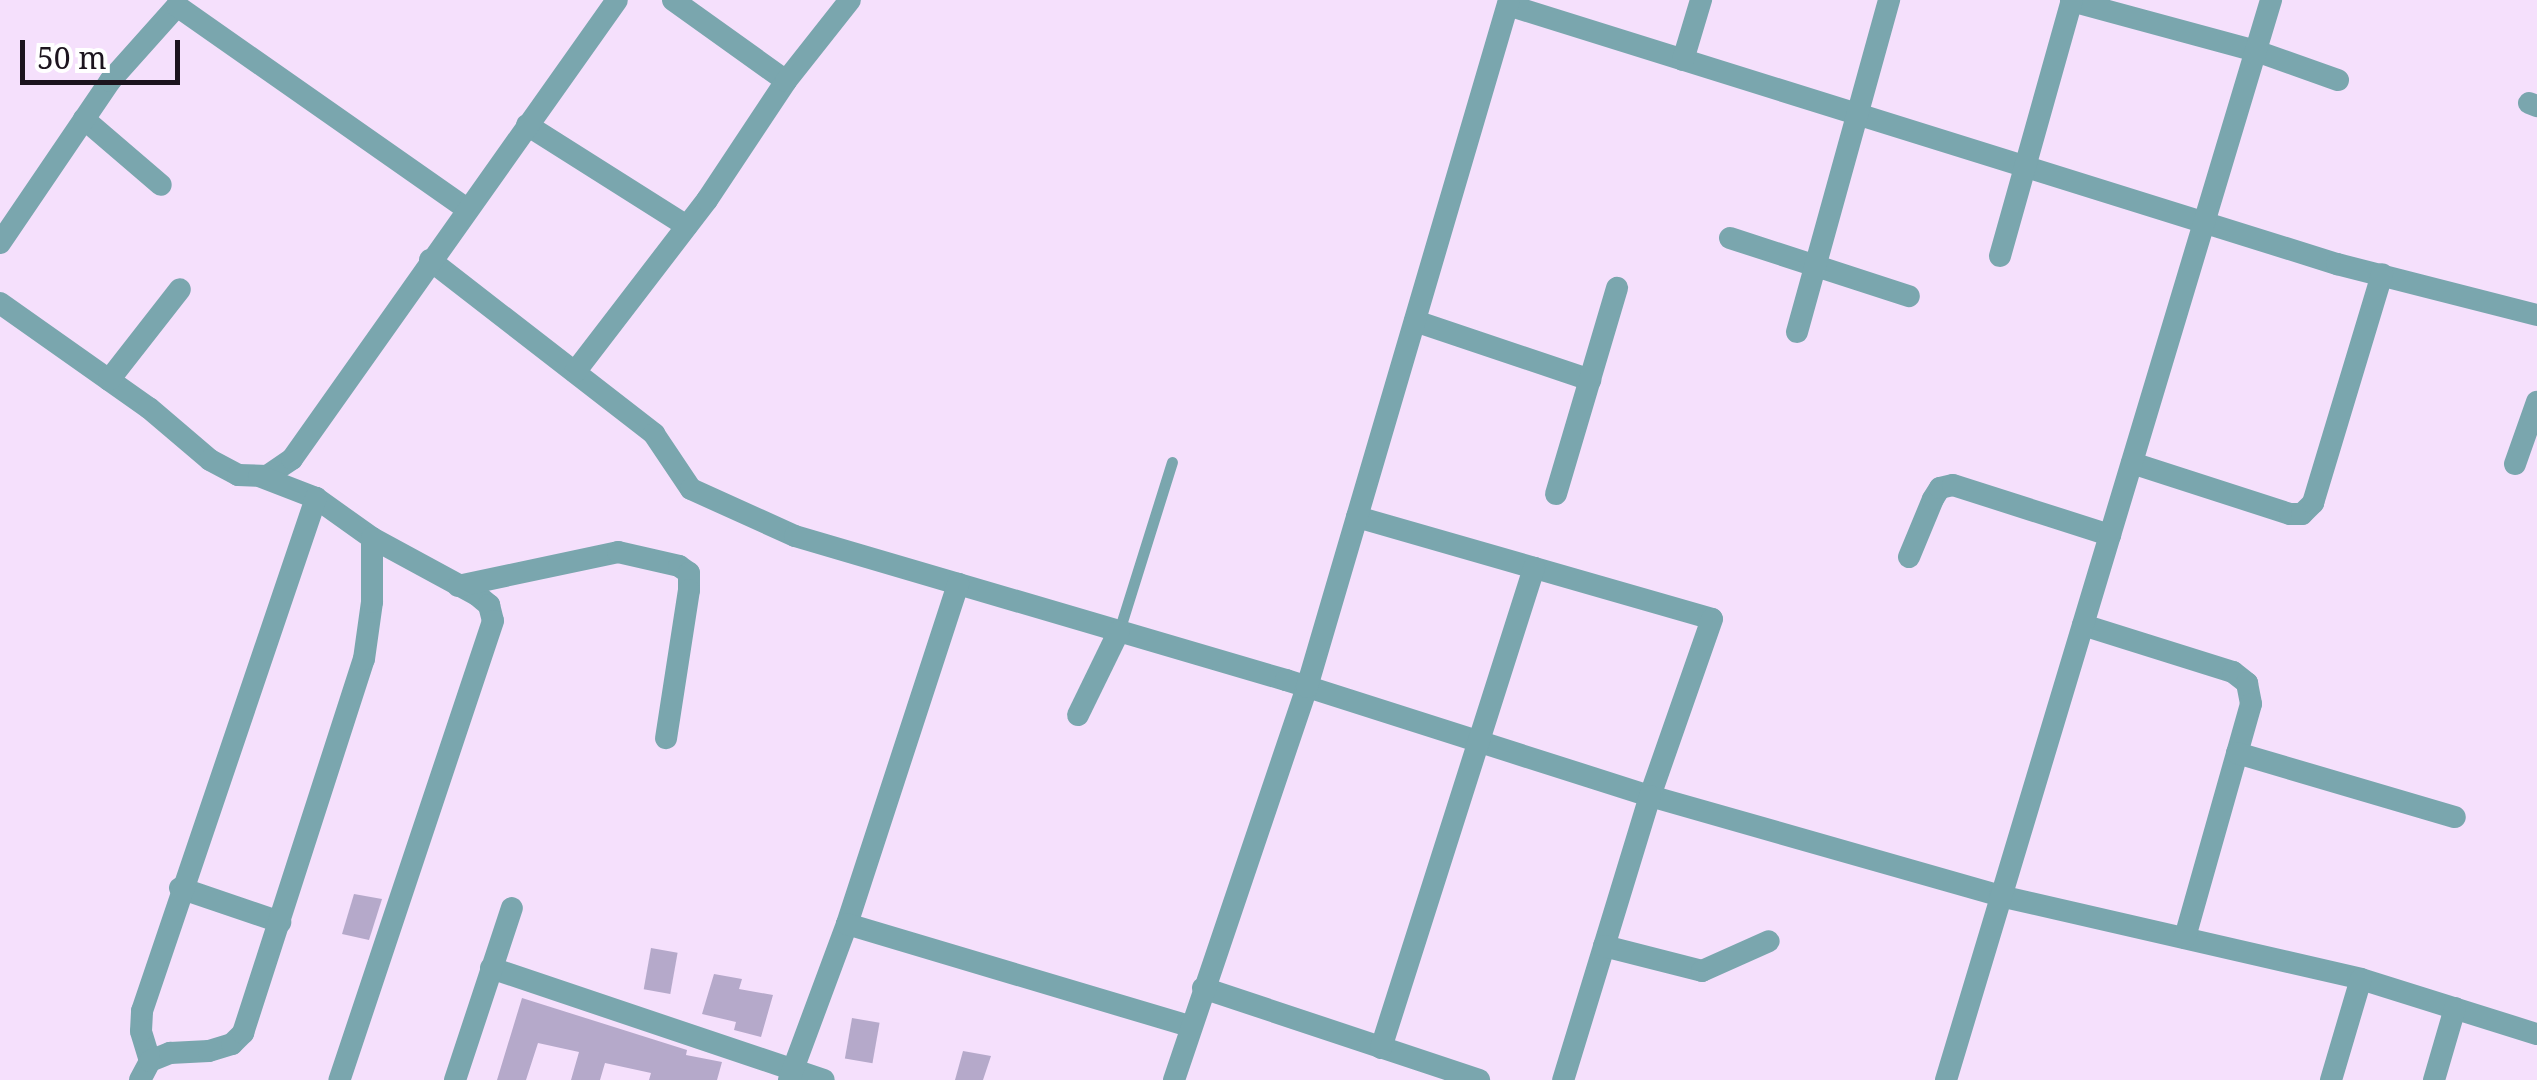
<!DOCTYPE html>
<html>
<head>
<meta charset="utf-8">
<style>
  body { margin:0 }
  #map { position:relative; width:2537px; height:1080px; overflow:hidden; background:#f5e0fc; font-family:"Noto Serif",serif }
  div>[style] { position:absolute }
  .building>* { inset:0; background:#b5a9ca; transform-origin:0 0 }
  .lane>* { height:11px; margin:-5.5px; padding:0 5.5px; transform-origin:5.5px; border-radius:5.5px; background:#7aa6ae }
  .street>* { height:22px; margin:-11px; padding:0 11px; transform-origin:11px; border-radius:11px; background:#7aa6ae }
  span { translate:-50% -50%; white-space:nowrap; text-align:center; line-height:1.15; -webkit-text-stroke:8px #fff; paint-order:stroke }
  .scale { position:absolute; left:20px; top:40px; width:160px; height:45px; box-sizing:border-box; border:5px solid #1c141e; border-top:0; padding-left:12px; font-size:30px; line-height:35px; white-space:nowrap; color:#1c141e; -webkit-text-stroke:8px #fff; paint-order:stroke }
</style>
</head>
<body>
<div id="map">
  <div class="building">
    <div style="clip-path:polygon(354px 894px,382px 899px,369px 940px,342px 934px)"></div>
    <div style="left:651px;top:948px;width:27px;height:42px;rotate:10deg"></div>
    <div style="clip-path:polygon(714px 974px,742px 979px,739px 989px,773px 995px,761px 1037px,734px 1030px,736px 1022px,702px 1014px)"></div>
    <div style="clip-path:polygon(522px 998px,687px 1050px,686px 1055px,722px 1062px,717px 1080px,649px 1080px,651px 1073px,605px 1063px,600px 1080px,571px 1080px,579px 1052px,538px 1043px,526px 1080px,497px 1080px)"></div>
    <div style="left:852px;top:1018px;width:28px;height:41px;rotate:10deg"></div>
    <div style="clip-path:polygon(963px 1051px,991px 1056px,983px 1080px,955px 1080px)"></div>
  </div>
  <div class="lane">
    <div style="left:1119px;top:631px;width:177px;rotate:-72.6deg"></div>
  </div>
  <div class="street">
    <div style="left:673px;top:0;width:139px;rotate:35.6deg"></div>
    <div style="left:2071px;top:1px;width:192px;rotate:15.1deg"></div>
    <div style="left:2256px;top:51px;width:87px;rotate:19.5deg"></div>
    <div style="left:1508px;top:5px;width:869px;rotate:17.35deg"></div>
    <div style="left:2337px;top:264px;width:206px;rotate:14.3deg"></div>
    <div style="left:1683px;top:60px;width:63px;rotate:-73.3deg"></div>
    <div style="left:2529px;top:103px;width:9px;rotate:21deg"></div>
    <div style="left:84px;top:119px;width:101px;rotate:40.6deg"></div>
    <div style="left:527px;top:125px;width:189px;rotate:32.3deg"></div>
    <div style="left:1730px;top:238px;width:188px;rotate:18deg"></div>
    <div style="left:0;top:243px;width:196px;rotate:-55.8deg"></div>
    <div style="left:110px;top:81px;width:101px;rotate:-48.2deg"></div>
    <div style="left:177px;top:6px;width:354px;rotate:35deg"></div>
    <div style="left:2000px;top:256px;width:266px;rotate:-74.3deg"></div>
    <div style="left:430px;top:260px;width:284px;rotate:37.8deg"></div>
    <div style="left:654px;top:434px;width:66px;rotate:56.1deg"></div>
    <div style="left:691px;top:489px;width:114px;rotate:24.3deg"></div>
    <div style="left:795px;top:536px;width:512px;rotate:16.35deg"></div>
    <div style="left:1286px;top:680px;width:382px;rotate:17.7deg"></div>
    <div style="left:1650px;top:796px;width:364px;rotate:15.9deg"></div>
    <div style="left:2000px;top:896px;width:370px;rotate:12.9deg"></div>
    <div style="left:2361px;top:979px;width:184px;rotate:17.4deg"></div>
    <div style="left:0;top:303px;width:182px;rotate:35.2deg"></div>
    <div style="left:149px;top:408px;width:80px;rotate:40.4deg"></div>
    <div style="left:210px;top:460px;width:32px;rotate:28deg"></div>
    <div style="left:238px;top:475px;width:29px;rotate:2deg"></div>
    <div style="left:267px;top:476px;width:30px;rotate:-34deg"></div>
    <div style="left:292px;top:459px;width:562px;rotate:-54.7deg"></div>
    <div style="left:1415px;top:321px;width:185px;rotate:18.6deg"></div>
    <div style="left:1797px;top:332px;width:345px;rotate:-74.5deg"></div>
    <div style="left:575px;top:372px;width:217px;rotate:-52.5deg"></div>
    <div style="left:707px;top:200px;width:143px;rotate:-56.4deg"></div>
    <div style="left:786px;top:81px;width:103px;rotate:-51.7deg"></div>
    <div style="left:109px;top:380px;width:115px;rotate:-52deg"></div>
    <div style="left:2132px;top:463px;width:166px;rotate:17.9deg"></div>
    <div style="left:2290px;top:514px;width:12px"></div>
    <div style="left:2302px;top:514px;width:16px;rotate:-45deg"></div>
    <div style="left:2313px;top:503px;width:239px;rotate:-73.2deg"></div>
    <div style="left:2515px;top:464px;width:66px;rotate:-70.5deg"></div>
    <div style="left:259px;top:476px;width:61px;rotate:21.1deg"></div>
    <div style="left:316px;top:498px;width:69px;rotate:35.5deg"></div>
    <div style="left:372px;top:538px;width:119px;rotate:28.5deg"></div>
    <div style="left:477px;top:595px;width:16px;rotate:40deg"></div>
    <div style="left:489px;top:605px;width:16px;rotate:76deg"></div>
    <div style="left:493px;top:621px;width:484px;rotate:108.5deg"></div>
    <div style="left:1556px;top:494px;width:215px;rotate:-73.5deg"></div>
    <div style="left:1357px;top:517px;width:369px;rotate:16deg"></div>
    <div style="left:1712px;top:619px;width:188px;rotate:109.3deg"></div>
    <div style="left:1650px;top:796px;width:297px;rotate:107deg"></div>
    <div style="left:1909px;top:557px;width:63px;rotate:-67.5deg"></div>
    <div style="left:1933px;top:499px;width:13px;rotate:-58deg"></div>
    <div style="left:1940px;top:488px;width:13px;rotate:-13deg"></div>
    <div style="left:1953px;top:485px;width:165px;rotate:17.7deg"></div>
    <div style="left:458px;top:586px;width:164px;rotate:-12deg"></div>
    <div style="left:618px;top:552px;width:63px;rotate:12.9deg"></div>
    <div style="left:679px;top:566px;width:12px;rotate:35deg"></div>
    <div style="left:689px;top:573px;width:17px;rotate:90deg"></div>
    <div style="left:689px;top:590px;width:150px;rotate:98.8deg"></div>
    <div style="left:2083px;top:625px;width:157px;rotate:17.4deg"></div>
    <div style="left:2233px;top:672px;width:18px;rotate:38deg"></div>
    <div style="left:2247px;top:683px;width:21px;rotate:79deg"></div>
    <div style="left:2251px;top:704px;width:243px;rotate:105.8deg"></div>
    <div style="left:1078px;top:715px;width:93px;rotate:-64deg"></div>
    <div style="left:2237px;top:753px;width:227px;rotate:16.4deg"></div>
    <div style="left:180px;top:888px;width:106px;rotate:18.8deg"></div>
    <div style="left:847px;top:924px;width:358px;rotate:-71.9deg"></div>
    <div style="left:1604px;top:946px;width:101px;rotate:14.3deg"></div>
    <div style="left:1702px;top:971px;width:73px;rotate:-24.1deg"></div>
    <div style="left:491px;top:968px;width:351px;rotate:18.6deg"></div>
    <div style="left:1203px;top:988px;width:291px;rotate:18.4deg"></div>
    <div style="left:1381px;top:1048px;width:504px;rotate:-72.32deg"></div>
    <div style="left:150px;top:1061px;width:31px;rotate:-107deg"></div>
    <div style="left:141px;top:1031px;width:20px;rotate:-87deg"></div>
    <div style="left:142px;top:1011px;width:542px;rotate:-71.26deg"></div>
    <div style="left:140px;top:1080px;width:21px;rotate:-62deg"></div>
    <div style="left:150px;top:1061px;width:22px;rotate:-22deg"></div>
    <div style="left:170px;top:1053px;width:39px;rotate:-3deg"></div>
    <div style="left:209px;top:1051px;width:24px;rotate:-17deg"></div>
    <div style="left:232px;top:1044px;width:16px;rotate:-45deg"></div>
    <div style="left:243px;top:1033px;width:393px;rotate:-72.1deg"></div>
    <div style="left:364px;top:659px;width:58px;rotate:-82deg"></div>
    <div style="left:372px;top:602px;width:64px;rotate:-90deg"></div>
    <div style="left:455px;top:1080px;width:181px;rotate:-71.7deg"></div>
    <div style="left:789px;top:1080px;width:166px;rotate:-69.6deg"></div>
    <div style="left:847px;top:924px;width:358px;rotate:16.6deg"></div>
    <div style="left:1174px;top:1080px;width:415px;rotate:-71.3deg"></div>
    <div style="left:1307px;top:687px;width:716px;rotate:-73.61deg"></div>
    <div style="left:1946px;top:1080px;width:1128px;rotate:-73.25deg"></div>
    <div style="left:2331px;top:1080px;width:105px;rotate:-73.5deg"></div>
    <div style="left:2434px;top:1080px;width:75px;rotate:-73.7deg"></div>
  </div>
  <div class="scale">50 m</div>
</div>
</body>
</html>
